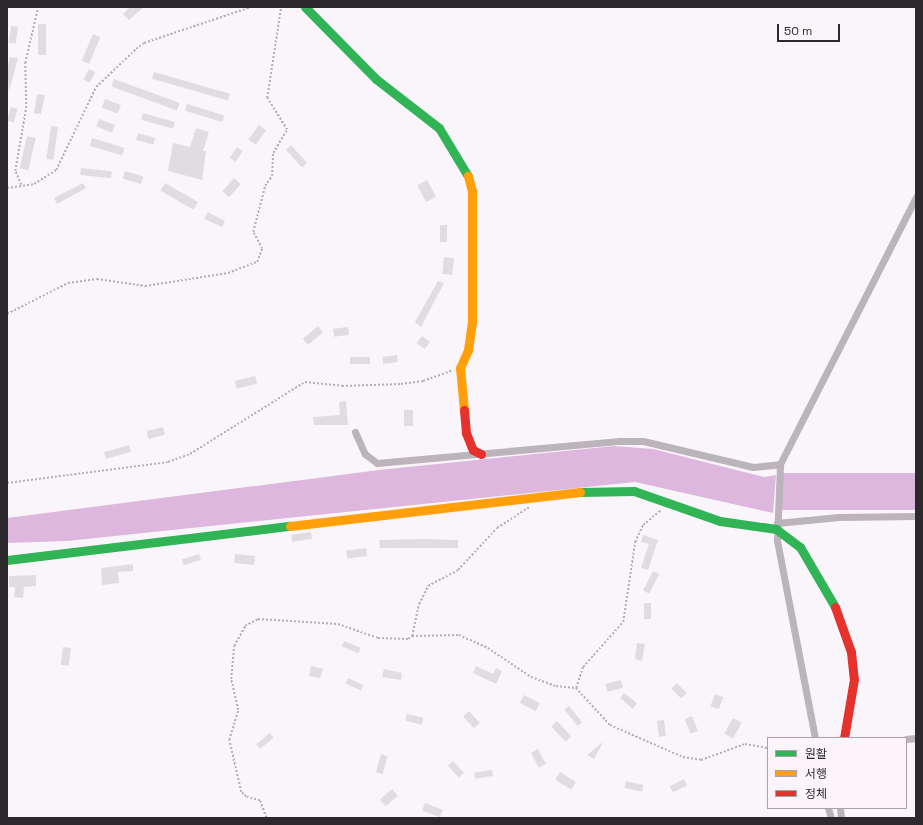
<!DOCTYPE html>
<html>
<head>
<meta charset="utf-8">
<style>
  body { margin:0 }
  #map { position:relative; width:923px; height:825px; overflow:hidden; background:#faf5fa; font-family:"Space Grotesk","Noto Sans KR",sans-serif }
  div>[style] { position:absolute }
  .water>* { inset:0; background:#ddb7dd; transform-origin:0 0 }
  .building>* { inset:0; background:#e0dde0; transform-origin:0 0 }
  .path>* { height:1.5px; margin-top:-0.75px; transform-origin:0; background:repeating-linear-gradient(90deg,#b5afb5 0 2px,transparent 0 4px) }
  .street>* { height:7px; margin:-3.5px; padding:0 3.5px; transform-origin:3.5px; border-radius:3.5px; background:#bbb4bb }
  .fast>* { height:9px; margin:-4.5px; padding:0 4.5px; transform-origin:4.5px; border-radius:4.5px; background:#30b455 }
  .slow>* { height:9px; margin:-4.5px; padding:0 4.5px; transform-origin:4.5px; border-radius:4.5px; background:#ff9f0a }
  .jam>* { height:9px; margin:-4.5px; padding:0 4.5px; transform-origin:4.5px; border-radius:4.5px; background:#e5322d }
  span { translate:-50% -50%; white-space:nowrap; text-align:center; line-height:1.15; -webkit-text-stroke:3.5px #fbf4fb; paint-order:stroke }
  .frame { position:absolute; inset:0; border:8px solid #2c292c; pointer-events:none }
  .legend { position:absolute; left:767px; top:737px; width:140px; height:72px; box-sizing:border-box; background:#fbf4fb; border:1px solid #a8a3a8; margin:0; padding:5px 7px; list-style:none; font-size:12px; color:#2c292c }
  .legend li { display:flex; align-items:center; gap:8px; height:20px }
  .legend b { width:20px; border:1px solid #a8a3a8 }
  .scale { position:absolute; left:777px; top:24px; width:63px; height:18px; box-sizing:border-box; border:2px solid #2c292c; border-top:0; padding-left:5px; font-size:12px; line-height:14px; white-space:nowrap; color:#2c292c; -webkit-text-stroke:3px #fbf4fb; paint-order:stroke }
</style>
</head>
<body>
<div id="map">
  <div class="water">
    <div style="clip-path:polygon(614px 446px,653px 449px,764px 477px,776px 475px,773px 513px,635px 482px,67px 541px,7px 543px,7px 518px,379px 470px)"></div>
    <div style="left:916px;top:473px;width:37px;height:134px;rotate:90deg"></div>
  </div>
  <div class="building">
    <div style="clip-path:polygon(130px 7px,144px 7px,129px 20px,123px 14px)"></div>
    <div style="left:38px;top:24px;width:8px;height:31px"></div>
    <div style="left:11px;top:26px;width:7px;height:17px;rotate:8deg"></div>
    <div style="left:93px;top:34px;width:8px;height:29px;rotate:23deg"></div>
    <div style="clip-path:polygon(10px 57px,18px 58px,9px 91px,7px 71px)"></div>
    <div style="left:89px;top:69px;width:7px;height:12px;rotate:27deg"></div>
    <div style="left:154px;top:72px;width:79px;height:7px;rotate:16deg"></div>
    <div style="left:114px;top:79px;width:70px;height:8px;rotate:20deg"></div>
    <div style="clip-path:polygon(37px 94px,45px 95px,41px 114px,34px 113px)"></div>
    <div style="left:105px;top:99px;width:17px;height:9px;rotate:21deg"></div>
    <div style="left:187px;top:104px;width:39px;height:7px;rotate:17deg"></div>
    <div style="left:11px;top:107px;width:7px;height:14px;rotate:16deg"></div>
    <div style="left:143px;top:113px;width:33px;height:7px;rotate:16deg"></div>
    <div style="left:99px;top:119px;width:17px;height:8px;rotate:21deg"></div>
    <div style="left:259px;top:125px;width:9px;height:18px;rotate:36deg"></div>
    <div style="left:51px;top:126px;width:7px;height:33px;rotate:8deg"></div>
    <div style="clip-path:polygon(196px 128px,209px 132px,203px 151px,206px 151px,202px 180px,168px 171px,173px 143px,190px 147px)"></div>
    <div style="left:138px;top:133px;width:18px;height:7px;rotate:16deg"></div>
    <div style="left:27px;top:136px;width:9px;height:33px;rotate:13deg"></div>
    <div style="left:92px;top:138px;width:34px;height:8px;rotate:17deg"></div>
    <div style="left:291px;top:145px;width:24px;height:7px;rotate:48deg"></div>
    <div style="left:237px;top:147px;width:7px;height:13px;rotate:34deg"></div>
    <div style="left:81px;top:168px;width:31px;height:7px;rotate:6deg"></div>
    <div style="left:125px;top:171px;width:19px;height:8px;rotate:16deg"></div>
    <div style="left:234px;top:178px;width:9px;height:18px;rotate:41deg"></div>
    <div style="left:427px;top:180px;width:19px;height:11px;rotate:62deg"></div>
    <div style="clip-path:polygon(83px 183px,86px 188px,57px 204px,54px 198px)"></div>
    <div style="left:165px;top:183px;width:38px;height:9px;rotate:30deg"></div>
    <div style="clip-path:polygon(208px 212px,225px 221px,222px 227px,204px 219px)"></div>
    <div style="left:440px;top:225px;width:7px;height:17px"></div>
    <div style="left:444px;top:257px;width:10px;height:17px;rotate:6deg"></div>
    <div style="clip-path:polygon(438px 281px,444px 283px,421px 327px,415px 322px)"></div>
    <div style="left:318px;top:326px;width:8px;height:20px;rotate:50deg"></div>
    <div style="left:348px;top:327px;width:8px;height:15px;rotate:83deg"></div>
    <div style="left:422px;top:336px;width:10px;height:9px;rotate:37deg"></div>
    <div style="left:397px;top:355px;width:7px;height:15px;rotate:82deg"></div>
    <div style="left:350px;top:357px;width:20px;height:7px"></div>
    <div style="left:255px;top:376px;width:8px;height:21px;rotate:76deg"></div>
    <div style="clip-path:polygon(346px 401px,348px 425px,314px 425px,313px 417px,340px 415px,339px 402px)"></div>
    <div style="left:404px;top:410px;width:9px;height:16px"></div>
    <div style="left:163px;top:427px;width:8px;height:17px;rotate:76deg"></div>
    <div style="left:129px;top:445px;width:7px;height:26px;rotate:74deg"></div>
    <div style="left:311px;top:532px;width:7px;height:20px;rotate:82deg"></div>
    <div style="clip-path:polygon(643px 535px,658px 540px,648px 570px,641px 568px,649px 544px,641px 542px)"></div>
    <div style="clip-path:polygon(424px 539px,458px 540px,458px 548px,380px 548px,379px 540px)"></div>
    <div style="left:366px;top:548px;width:8px;height:20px;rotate:83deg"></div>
    <div style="left:199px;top:554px;width:6px;height:18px;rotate:72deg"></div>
    <div style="left:235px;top:554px;width:20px;height:9px;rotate:6deg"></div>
    <div style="clip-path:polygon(133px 564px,133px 571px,118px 572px,119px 583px,102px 585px,101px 568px)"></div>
    <div style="left:653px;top:571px;width:7px;height:22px;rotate:27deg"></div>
    <div style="clip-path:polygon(36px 575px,36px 586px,24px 587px,23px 598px,14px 597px,15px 587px,9px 587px,9px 576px)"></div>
    <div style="left:644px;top:603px;width:7px;height:16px"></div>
    <div style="left:344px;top:641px;width:18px;height:6px;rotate:22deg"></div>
    <div style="clip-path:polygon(637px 643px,645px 644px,642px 661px,635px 659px)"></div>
    <div style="left:63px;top:647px;width:8px;height:18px;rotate:7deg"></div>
    <div style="clip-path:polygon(311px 666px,323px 669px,320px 678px,309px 676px)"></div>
    <div style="clip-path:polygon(476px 666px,493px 674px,496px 668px,502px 671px,496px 684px,473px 673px)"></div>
    <div style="clip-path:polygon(384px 669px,402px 673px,401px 680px,382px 677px)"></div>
    <div style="left:348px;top:678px;width:17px;height:6px;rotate:24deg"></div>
    <div style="left:621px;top:680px;width:8px;height:16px;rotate:76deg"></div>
    <div style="left:677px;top:683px;width:14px;height:8px;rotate:45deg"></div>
    <div style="clip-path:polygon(624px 693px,637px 703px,633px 709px,620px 698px)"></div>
    <div style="left:715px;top:694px;width:9px;height:13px;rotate:21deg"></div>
    <div style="left:524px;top:695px;width:18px;height:9px;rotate:27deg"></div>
    <div style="left:569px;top:706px;width:21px;height:6px;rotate:51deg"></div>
    <div style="left:469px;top:711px;width:16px;height:8px;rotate:47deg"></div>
    <div style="left:407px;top:714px;width:17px;height:7px;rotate:13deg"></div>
    <div style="left:692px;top:716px;width:16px;height:8px;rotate:68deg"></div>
    <div style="left:733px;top:718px;width:10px;height:18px;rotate:29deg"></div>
    <div style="left:664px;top:720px;width:16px;height:7px;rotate:83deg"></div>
    <div style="left:557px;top:721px;width:21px;height:8px;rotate:47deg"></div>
    <div style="left:270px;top:733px;width:6px;height:18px;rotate:51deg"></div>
    <div style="clip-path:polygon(603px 742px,594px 759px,587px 755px)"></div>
    <div style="left:538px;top:749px;width:17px;height:8px;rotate:62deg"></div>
    <div style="left:381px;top:754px;width:7px;height:19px;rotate:16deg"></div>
    <div style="left:453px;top:761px;width:16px;height:7px;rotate:47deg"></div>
    <div style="left:492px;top:770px;width:6px;height:18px;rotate:81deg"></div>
    <div style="left:560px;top:772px;width:19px;height:9px;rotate:32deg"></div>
    <div style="left:684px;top:779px;width:7px;height:16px;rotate:63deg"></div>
    <div style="left:626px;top:781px;width:18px;height:7px;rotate:13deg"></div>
    <div style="left:392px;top:789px;width:9px;height:16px;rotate:49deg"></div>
    <div style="left:425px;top:803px;width:19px;height:8px;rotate:21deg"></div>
  </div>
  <div class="path">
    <div style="left:21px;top:185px;width:15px;rotate:-113deg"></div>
    <div style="left:15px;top:171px;width:64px;rotate:-80.1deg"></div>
    <div style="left:26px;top:108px;width:45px;rotate:-91.3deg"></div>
    <div style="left:25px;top:63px;width:57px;rotate:-76.9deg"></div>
    <div style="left:7px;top:188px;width:27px;rotate:-8deg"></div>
    <div style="left:34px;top:184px;width:26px;rotate:-32deg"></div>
    <div style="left:56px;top:170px;width:92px;rotate:-64.3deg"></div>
    <div style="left:96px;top:87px;width:55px;rotate:-43.5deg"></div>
    <div style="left:136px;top:49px;width:10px;rotate:-37deg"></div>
    <div style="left:144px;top:43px;width:113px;rotate:-18.6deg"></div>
    <div style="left:7px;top:314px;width:68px;rotate:-26.9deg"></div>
    <div style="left:68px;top:283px;width:29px;rotate:-8deg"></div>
    <div style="left:97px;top:279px;width:49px;rotate:8.3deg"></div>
    <div style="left:145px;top:286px;width:84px;rotate:-8.9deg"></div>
    <div style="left:228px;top:273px;width:31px;rotate:-21deg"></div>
    <div style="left:257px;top:262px;width:14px;rotate:-69deg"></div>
    <div style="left:262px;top:249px;width:19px;rotate:-118deg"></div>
    <div style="left:253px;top:232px;width:48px;rotate:-75.4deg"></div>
    <div style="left:265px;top:186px;width:12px;rotate:-55deg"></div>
    <div style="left:272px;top:176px;width:23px;rotate:-88deg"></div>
    <div style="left:273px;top:153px;width:27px;rotate:-59deg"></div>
    <div style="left:287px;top:130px;width:38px;rotate:-122deg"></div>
    <div style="left:267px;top:98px;width:92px;rotate:-81.3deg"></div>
    <div style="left:7px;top:483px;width:162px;rotate:-7.4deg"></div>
    <div style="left:168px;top:462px;width:23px;rotate:-20deg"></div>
    <div style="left:190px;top:454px;width:136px;rotate:-32.1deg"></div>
    <div style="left:305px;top:382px;width:37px;rotate:6deg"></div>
    <div style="left:342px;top:386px;width:59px;rotate:-1.9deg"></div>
    <div style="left:401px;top:384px;width:22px;rotate:-8deg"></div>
    <div style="left:423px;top:381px;width:30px;rotate:-20deg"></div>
    <div style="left:412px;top:636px;width:47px;rotate:-1.2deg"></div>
    <div style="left:459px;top:635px;width:32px;rotate:24deg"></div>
    <div style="left:488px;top:648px;width:52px;rotate:34deg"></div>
    <div style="left:531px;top:677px;width:27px;rotate:20deg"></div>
    <div style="left:556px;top:686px;width:20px;rotate:6deg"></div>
    <div style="left:576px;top:688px;width:50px;rotate:47.4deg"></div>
    <div style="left:610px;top:725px;width:80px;rotate:23.7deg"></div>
    <div style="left:683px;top:757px;width:18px;rotate:9deg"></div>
    <div style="left:701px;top:760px;width:47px;rotate:-20deg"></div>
    <div style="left:745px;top:744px;width:23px;rotate:10deg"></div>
    <div style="left:576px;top:688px;width:22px;rotate:-72deg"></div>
    <div style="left:583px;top:667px;width:60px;rotate:-48.4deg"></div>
    <div style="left:623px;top:622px;width:81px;rotate:-81.5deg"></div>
    <div style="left:635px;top:542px;width:19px;rotate:-65deg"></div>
    <div style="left:643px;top:525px;width:23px;rotate:-40deg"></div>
    <div style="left:266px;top:818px;width:18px;rotate:-109deg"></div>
    <div style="left:260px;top:801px;width:15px;rotate:-164deg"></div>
    <div style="left:246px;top:797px;width:7px;rotate:-135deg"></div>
    <div style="left:241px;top:792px;width:53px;rotate:-103deg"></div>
    <div style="left:229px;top:740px;width:31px;rotate:-73deg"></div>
    <div style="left:238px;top:710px;width:32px;rotate:-103deg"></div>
    <div style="left:231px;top:679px;width:33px;rotate:-85deg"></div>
    <div style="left:234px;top:646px;width:23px;rotate:-61deg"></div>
    <div style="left:245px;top:626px;width:15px;rotate:-28deg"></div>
    <div style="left:258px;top:619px;width:80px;rotate:3.6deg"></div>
    <div style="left:338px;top:624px;width:42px;rotate:19.3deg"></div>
    <div style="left:378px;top:638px;width:30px;rotate:2deg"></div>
    <div style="left:408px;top:639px;width:5px;rotate:-37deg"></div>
    <div style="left:412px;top:636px;width:33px;rotate:-78deg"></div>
    <div style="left:419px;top:604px;width:20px;rotate:-63deg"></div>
    <div style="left:428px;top:586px;width:34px;rotate:-28deg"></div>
    <div style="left:458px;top:570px;width:57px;rotate:-47.1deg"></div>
    <div style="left:497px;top:528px;width:38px;rotate:-33deg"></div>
  </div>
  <div class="street">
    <div style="left:355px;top:432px;width:24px;rotate:66deg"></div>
    <div style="left:365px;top:454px;width:15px;rotate:37deg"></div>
    <div style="left:377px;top:463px;width:244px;rotate:-5.2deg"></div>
    <div style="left:620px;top:441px;width:23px"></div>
    <div style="left:643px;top:441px;width:113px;rotate:13.3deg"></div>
    <div style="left:753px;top:467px;width:27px;rotate:-6deg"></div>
    <div style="left:777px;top:523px;width:62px;rotate:-5.5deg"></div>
    <div style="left:839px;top:517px;width:77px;rotate:-0.7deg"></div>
    <div style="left:815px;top:738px;width:202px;rotate:-100.9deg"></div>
    <div style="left:777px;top:540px;width:76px;rotate:-87.7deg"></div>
    <div style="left:780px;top:464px;width:300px;rotate:-63deg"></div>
    <div style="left:906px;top:739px;width:10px;rotate:-6deg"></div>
    <div style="left:828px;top:808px;width:10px;rotate:73deg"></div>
    <div style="left:840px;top:808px;width:10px;rotate:84deg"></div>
  </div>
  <div class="fast">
    <div style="left:305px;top:7px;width:101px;rotate:45.4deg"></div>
    <div style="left:376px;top:79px;width:80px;rotate:37.9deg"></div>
    <div style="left:439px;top:128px;width:56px;rotate:58.9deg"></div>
    <div style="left:580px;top:492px;width:54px;rotate:-1.1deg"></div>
    <div style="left:634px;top:491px;width:91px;rotate:19.2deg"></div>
    <div style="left:720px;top:521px;width:57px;rotate:8.1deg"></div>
    <div style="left:776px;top:529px;width:30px;rotate:37deg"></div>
    <div style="left:800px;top:547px;width:69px;rotate:59.7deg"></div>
    <div style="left:7px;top:560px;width:285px;rotate:-6.9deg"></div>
  </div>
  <div class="slow">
    <div style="left:464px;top:410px;width:42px;rotate:-95.4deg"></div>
    <div style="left:460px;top:368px;width:20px;rotate:-66deg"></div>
    <div style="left:468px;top:350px;width:28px;rotate:-82deg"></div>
    <div style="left:472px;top:322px;width:131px;rotate:-90deg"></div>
    <div style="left:472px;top:191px;width:16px;rotate:-105deg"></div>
    <div style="left:290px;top:526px;width:292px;rotate:-6.7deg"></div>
  </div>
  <div class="jam">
    <div style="left:464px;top:410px;width:23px;rotate:85deg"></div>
    <div style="left:466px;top:433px;width:18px;rotate:68deg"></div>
    <div style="left:473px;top:450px;width:9px;rotate:27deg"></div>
    <div style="left:835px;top:607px;width:48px;rotate:70.4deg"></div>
    <div style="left:851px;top:652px;width:27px;rotate:84deg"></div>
    <div style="left:854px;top:679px;width:60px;rotate:99.6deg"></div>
  </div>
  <div class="frame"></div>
  <ul class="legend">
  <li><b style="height:5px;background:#30b455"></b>원활</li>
  <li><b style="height:5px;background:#ff9f0a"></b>서행</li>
  <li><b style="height:5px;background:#e5322d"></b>정체</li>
  </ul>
  <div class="scale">50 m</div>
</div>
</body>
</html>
